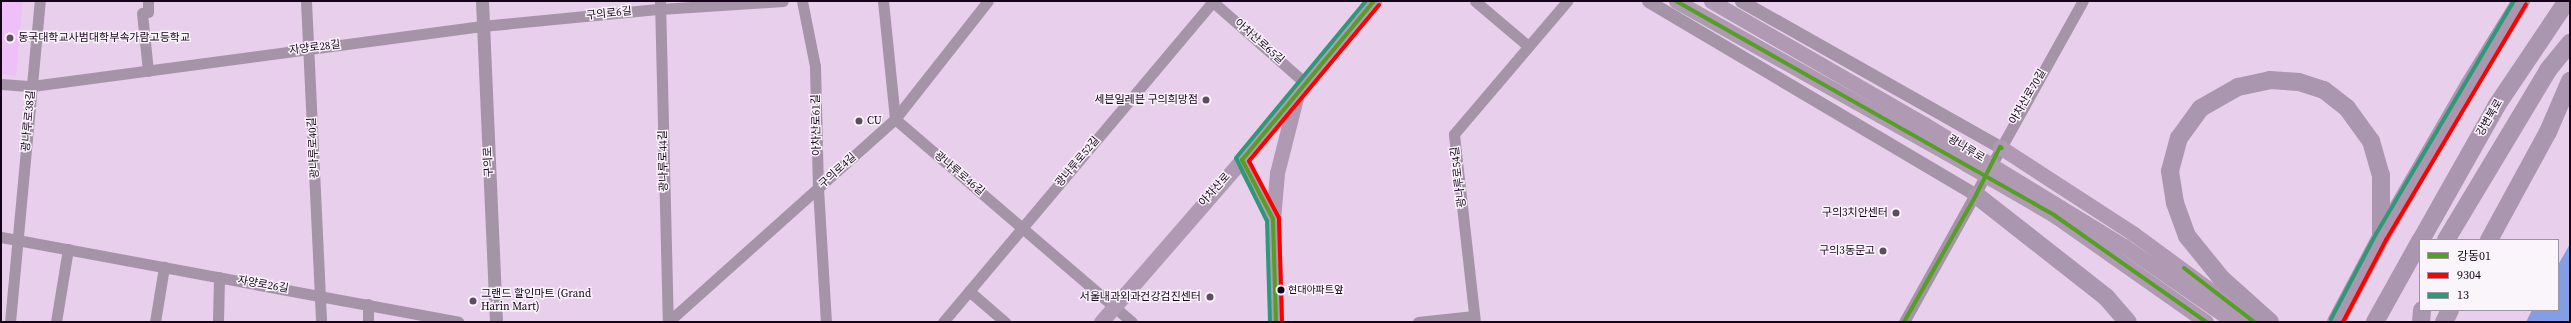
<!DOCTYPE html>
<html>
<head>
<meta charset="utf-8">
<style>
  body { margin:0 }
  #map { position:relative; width:2571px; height:323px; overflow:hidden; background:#e8cfec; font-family:"Source Serif 4","Noto Sans KR",serif }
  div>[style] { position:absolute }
  .built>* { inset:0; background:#eec1f6 }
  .water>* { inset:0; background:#829fe5 }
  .minor>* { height:11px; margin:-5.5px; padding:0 5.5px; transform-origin:5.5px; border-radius:5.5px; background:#a593a8 }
  .tertiary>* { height:13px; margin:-6.5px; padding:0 6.5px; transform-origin:6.5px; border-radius:6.5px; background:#a593a8 }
  .secondary>* { height:15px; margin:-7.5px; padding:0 7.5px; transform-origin:7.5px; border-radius:7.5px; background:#af99b3 }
  .trunk>* { height:18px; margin:-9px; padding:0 9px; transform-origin:9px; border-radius:9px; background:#aa96ae }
  .secondary-bridge>* { height:15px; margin:-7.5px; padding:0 7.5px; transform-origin:7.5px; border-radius:7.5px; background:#af99b3 }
  .bus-1>* { height:4px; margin:-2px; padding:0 2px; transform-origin:2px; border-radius:2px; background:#549f24 }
  .bus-2>* { height:4px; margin:-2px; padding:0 2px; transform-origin:2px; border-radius:2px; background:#f00 }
  .bus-3>* { height:4px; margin:-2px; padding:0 2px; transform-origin:2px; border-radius:2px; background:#2c9a79 }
  .dots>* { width:11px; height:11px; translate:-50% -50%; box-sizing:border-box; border:2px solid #faf4fb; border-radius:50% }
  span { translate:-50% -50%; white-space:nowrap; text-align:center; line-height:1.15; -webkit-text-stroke:3px #faf4fb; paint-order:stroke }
  .bus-label { font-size:10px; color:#150419 }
  .left { translate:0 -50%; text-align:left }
  .street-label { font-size:11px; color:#150419 }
  .poi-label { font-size:11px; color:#150419 }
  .right { translate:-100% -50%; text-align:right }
  .frame { position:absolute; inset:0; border:2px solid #150419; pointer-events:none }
  .legend { position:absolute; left:2419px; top:239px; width:140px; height:72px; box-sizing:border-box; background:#faf4fb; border:1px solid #9e94a1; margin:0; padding:5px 7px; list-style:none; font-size:12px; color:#150419 }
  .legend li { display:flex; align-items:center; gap:8px; height:20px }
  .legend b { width:20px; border:1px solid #9e94a1 }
</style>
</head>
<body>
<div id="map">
  <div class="built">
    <div style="clip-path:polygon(1px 1px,23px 1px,16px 76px,1px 74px)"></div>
  </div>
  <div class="water">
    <div style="clip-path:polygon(2570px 244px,2570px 322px,2526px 322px,2532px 310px,2558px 310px,2558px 265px)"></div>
  </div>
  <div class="minor">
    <div style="left:148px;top:1px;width:11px;rotate:90deg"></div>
    <div style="left:306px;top:1px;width:321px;rotate:87.3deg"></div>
    <div style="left:660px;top:1px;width:321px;rotate:88.6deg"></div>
    <div style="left:802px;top:1px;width:66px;rotate:78.7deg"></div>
    <div style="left:815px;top:66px;width:122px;rotate:88.6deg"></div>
    <div style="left:818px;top:188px;width:134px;rotate:86.6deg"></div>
    <div style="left:883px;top:1px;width:119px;rotate:84.2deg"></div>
    <div style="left:895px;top:119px;width:312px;rotate:40.6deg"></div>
    <div style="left:1212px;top:1px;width:125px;rotate:41.4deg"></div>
    <div style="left:1475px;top:1px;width:70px;rotate:40.3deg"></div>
    <div style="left:142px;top:13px;width:58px;rotate:84.1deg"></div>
    <div style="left:1px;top:84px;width:31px;rotate:4deg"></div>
    <div style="left:32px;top:86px;width:454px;rotate:-7.6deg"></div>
    <div style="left:482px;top:26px;width:179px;rotate:-5.5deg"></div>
    <div style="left:660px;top:9px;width:123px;rotate:-3.7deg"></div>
    <div style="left:1px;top:237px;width:465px;rotate:10.5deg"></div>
    <div style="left:969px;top:291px;width:48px;rotate:40.7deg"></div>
    <div style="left:10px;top:322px;width:322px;rotate:-84.7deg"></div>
    <div style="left:56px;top:322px;width:74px;rotate:-80.7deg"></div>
    <div style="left:155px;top:322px;width:56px;rotate:-80.7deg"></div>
    <div style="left:218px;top:322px;width:45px;rotate:-88.7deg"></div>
    <div style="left:368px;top:322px;width:18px;rotate:-90deg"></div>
    <div style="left:668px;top:322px;width:305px;rotate:-41.8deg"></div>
    <div style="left:895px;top:119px;width:150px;rotate:-51.8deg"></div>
    <div style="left:943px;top:322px;width:419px;rotate:-49.9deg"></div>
    <div style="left:1418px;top:322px;width:56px;rotate:-6.1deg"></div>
    <div style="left:1475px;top:322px;width:189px;rotate:-96.4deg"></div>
    <div style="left:1454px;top:134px;width:175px;rotate:-49.6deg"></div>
    <div style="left:1904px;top:322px;width:368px;rotate:-60.9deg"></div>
  </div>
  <div class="tertiary">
    <div style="left:482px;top:1px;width:321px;rotate:87.5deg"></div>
    <div style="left:1648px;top:1px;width:381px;rotate:30.6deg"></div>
    <div style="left:1741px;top:1px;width:297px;rotate:29.4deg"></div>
  </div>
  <div class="secondary">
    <div style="left:1676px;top:1px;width:333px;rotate:29.3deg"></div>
    <div style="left:1711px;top:1px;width:246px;rotate:30deg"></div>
    <div style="left:2000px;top:147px;width:160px;rotate:33deg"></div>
    <div style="left:2134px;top:234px;width:149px;rotate:36.3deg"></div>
    <div style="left:1242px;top:160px;width:67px;rotate:62.3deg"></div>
    <div style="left:1101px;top:322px;width:215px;rotate:-49deg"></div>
    <div style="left:1242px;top:160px;width:207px;rotate:-50.3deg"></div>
    <div style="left:1276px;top:322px;width:103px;rotate:-91.7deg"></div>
    <div style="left:1273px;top:219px;width:46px;rotate:-85deg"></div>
    <div style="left:1277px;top:173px;width:77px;rotate:-75.8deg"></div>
  </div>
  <div class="trunk">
    <div style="left:1976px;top:195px;width:165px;rotate:38.1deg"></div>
    <div style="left:2106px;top:297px;width:33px;rotate:49deg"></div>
    <div style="left:2421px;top:240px;width:155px;rotate:-60.6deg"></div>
    <div style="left:2497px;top:105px;width:125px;rotate:-56.1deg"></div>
    <div style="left:2446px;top:240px;width:198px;rotate:-59deg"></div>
    <div style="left:2548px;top:70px;width:35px;rotate:-51deg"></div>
    <div style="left:2489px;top:240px;width:123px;rotate:-61.4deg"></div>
    <div style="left:2548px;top:132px;width:56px;rotate:-66.7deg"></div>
    <div style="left:2270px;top:322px;width:66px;rotate:-138.1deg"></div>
    <div style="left:2221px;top:278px;width:54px;rotate:-129deg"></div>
    <div style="left:2187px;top:236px;width:35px;rotate:-110deg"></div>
    <div style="left:2175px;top:203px;width:32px;rotate:-99deg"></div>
    <div style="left:2170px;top:171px;width:34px;rotate:-75deg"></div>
    <div style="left:2179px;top:138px;width:37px;rotate:-54deg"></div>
    <div style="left:2201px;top:108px;width:43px;rotate:-29.6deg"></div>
    <div style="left:2238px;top:87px;width:33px;rotate:-12deg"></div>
    <div style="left:2270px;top:80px;width:29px;rotate:4deg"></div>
    <div style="left:2299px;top:82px;width:26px;rotate:18deg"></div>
    <div style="left:2324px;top:90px;width:29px;rotate:38deg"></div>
    <div style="left:2347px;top:108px;width:41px;rotate:54deg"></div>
    <div style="left:2371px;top:141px;width:35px;rotate:74deg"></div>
    <div style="left:2381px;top:175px;width:62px;rotate:90deg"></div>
    <div style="left:2336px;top:322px;width:96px;rotate:-62.1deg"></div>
    <div style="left:2381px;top:237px;width:176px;rotate:-59.9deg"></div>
    <div style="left:2469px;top:85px;width:99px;rotate:-58.2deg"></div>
    <div style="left:2375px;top:322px;width:93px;rotate:-60.9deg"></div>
    <div style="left:2421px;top:322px;width:12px;rotate:-85deg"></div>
    <div style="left:2444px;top:322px;width:13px;rotate:-63deg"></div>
  </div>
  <div class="secondary-bridge">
    <div style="left:1924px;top:124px;width:234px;rotate:31.4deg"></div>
    <div style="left:2124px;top:246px;width:134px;rotate:34.6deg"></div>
    <div style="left:1966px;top:164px;width:102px;rotate:30.1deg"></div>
    <div style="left:2054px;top:215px;width:186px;rotate:35.1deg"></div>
  </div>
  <div class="bus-1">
    <div style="left:1676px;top:1px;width:434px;rotate:29.5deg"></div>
    <div style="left:2054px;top:215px;width:186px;rotate:35.1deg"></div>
    <div style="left:2184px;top:268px;width:88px;rotate:37.6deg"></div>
    <div style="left:1276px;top:322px;width:103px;rotate:-91.7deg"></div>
    <div style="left:1273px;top:219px;width:67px;rotate:-117.7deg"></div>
    <div style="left:1242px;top:160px;width:207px;rotate:-50.3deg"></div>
    <div style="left:1904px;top:322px;width:146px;rotate:-60.4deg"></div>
    <div style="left:1976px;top:195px;width:54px;rotate:-63.4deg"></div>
    <div style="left:2000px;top:147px;width:2px;rotate:27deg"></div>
  </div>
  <div class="bus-2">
    <div style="left:1282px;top:322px;width:104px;rotate:-91.7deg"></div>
    <div style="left:1279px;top:218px;width:64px;rotate:-117.8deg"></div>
    <div style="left:1249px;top:161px;width:203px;rotate:-50.2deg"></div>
    <div style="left:2343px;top:322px;width:93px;rotate:-62.3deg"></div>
    <div style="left:2386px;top:240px;width:274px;rotate:-59.3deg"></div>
  </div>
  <div class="bus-3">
    <div style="left:2331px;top:319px;width:96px;rotate:-62.1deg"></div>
    <div style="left:2376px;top:234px;width:271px;rotate:-59.4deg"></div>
    <div style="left:1270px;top:322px;width:101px;rotate:-91.7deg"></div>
    <div style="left:1267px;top:221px;width:70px;rotate:-116.2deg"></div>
    <div style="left:1236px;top:158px;width:204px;rotate:-50.4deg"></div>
  </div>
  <div class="dots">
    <div style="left:10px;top:38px;background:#5f4b63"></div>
    <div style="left:1206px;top:100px;background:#5f4b63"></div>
    <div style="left:859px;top:121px;background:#5f4b63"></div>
    <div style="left:1896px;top:213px;background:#5f4b63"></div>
    <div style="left:1883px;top:251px;background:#5f4b63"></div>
    <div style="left:1281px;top:290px;background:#150419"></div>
    <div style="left:1210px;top:297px;background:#5f4b63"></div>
    <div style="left:473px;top:301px;background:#5f4b63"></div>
  </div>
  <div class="bus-label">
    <span class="left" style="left:1288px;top:290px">현대아파트앞</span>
  </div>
  <div class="street-label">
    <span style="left:609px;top:14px;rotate:-6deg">구의로6길</span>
    <span style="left:1259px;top:42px;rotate:41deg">아차산로65길</span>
    <span style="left:315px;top:48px;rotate:-7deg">자양로28길</span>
    <span style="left:2028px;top:97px;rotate:-60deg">아차산로70길</span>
    <span style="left:2490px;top:118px;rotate:-60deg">강변북로</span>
    <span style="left:29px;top:121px;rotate:-85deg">광나루로38길</span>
    <span style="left:817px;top:125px;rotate:-91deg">아차산로61길</span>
    <span style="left:314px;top:148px;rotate:-93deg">광나루로40길</span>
    <span style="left:1966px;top:149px;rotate:31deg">광나루로</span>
    <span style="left:664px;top:161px;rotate:-91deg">광나루로44길</span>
    <span style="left:489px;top:162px;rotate:-93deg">구의로</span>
    <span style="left:1078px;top:162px;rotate:-50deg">광나루로52길</span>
    <span style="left:838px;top:171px;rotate:-42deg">구의로4길</span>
    <span style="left:959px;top:174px;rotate:40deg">광나루로46길</span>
    <span style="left:1459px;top:177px;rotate:-97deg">광나루로54길</span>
    <span style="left:1215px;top:190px;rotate:-48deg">아차산로</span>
    <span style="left:263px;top:285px;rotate:10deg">자양로26길</span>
  </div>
  <div class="poi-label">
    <span class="left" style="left:18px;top:38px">동국대학교사범대학부속가람고등학교</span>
    <span class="right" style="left:1198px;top:100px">세븐일레븐 구의희망점</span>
    <span class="left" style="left:867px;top:121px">CU</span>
    <span class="right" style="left:1888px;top:213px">구의3치안센터</span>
    <span class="right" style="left:1875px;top:251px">구의3동문고</span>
    <span class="left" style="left:481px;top:301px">그랜드 할인마트 (Grand<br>Harin Mart)</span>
    <span class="right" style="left:1201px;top:297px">서울내과외과건강검진센터</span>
  </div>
  <div class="frame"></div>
  <ul class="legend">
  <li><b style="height:5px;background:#549f24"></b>강동01</li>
  <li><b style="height:5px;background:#f00"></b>9304</li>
  <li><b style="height:5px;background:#2c9a79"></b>13</li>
  </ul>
</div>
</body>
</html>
